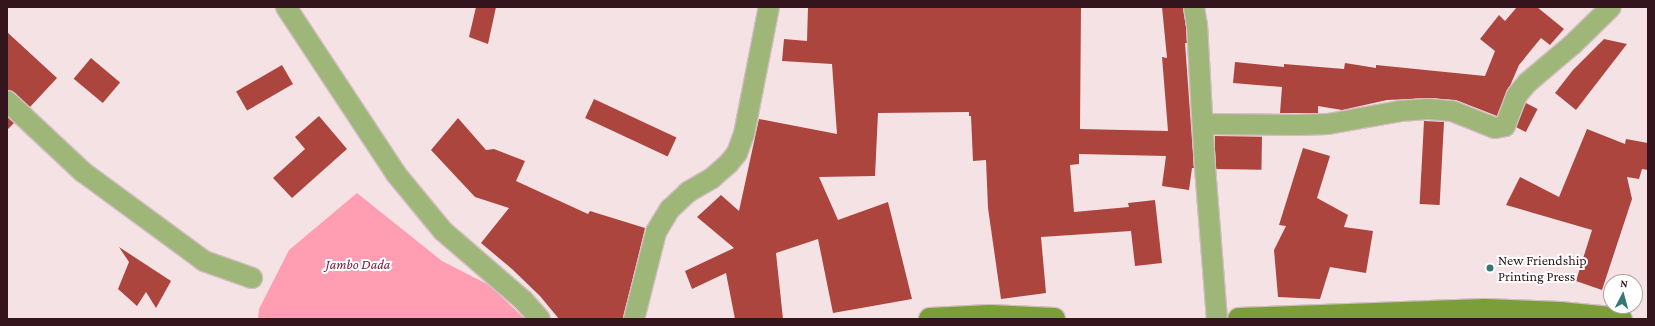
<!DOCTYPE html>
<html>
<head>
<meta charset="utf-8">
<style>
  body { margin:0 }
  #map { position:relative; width:1655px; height:326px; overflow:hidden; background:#f5e2e5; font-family:"Crimson Pro",serif }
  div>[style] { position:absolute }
  .green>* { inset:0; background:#ff9eb3 }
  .building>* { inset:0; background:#ad453f; transform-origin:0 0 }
  .roads { filter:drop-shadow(1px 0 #d2bdc1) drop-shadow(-1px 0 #d2bdc1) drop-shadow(0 1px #d2bdc1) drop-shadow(0 -1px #d2bdc1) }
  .minor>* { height:20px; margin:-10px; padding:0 10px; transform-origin:10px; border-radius:10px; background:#9eb779 }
  .secondary>* { height:22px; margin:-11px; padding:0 11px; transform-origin:11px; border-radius:11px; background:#7b9e39 }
  .dots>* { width:11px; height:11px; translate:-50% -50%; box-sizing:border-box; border:2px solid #fff; border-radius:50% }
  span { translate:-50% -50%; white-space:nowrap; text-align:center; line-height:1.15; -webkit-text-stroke:4px #fff; paint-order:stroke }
  .poi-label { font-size:14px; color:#35151d }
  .left { translate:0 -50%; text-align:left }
  .park-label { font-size:14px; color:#7a183a; font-style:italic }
  .frame { position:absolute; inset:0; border:8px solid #35151d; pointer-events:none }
  .north { position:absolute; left:1603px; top:274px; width:40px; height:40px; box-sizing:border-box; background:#fff; border:1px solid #aea1a5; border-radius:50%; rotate:6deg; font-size:11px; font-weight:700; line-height:16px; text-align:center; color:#35151d }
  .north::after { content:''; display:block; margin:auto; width:14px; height:18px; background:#327971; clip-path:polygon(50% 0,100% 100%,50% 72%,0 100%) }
</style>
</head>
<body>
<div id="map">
  <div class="green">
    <div style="clip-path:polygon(357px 193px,442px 261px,489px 285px,525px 319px,258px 319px,259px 309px,289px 250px)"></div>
  </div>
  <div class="building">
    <div style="clip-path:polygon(476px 7px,496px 7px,488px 44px,469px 37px)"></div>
    <div style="clip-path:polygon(808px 7px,1081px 7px,1080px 129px,1168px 131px,1162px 57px,1167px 58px,1162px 7px,1183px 7px,1186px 26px,1187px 43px,1185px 43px,1194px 168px,1192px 168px,1189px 190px,1162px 186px,1166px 156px,1079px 154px,1079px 164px,1070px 165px,1074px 212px,1129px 207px,1128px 203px,1155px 200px,1162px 263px,1135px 266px,1131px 231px,1041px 237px,1046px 293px,1001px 299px,988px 208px,986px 160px,973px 161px,971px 116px,969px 116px,969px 112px,878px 113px,875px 176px,819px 177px,838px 220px,888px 202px,912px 299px,833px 313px,818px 239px,776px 253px,783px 319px,735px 319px,726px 273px,692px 289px,685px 271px,734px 248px,697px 217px,721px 195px,739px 211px,759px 119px,837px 134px,832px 64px,782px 61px,784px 39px,807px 41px)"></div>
    <div style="clip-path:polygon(1517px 7px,1537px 7px,1564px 29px,1550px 45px,1541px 38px,1519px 65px,1497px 116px,1456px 100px,1429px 98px,1387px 100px,1342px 110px,1318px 106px,1318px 113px,1280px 113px,1282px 87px,1233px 83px,1235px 62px,1284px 67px,1284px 64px,1344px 69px,1345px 63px,1376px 68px,1376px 65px,1485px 76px,1495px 51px,1480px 39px,1499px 15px,1505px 21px)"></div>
    <div style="clip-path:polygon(7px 32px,57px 78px,30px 107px,15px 93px,7px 90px)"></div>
    <div style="clip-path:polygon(1604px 39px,1627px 44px,1576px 110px,1555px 93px,1573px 70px)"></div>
    <div style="left:91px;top:58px;width:38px;height:27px;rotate:40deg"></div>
    <div style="left:282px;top:65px;width:22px;height:53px;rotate:60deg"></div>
    <div style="left:594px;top:99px;width:91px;height:21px;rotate:25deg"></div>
    <div style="left:1526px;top:103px;width:13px;height:26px;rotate:27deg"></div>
    <div style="clip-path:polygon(319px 116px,347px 149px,292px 198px,273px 178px,305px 149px,295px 137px)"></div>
    <div style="clip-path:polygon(7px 117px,14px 123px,7px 130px)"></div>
    <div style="clip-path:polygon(458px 118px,486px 150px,494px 149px,525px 161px,516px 181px,588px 214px,590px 211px,645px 228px,623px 319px,559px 319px,540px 296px,512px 269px,481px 243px,509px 208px,475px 197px,431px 150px)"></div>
    <div style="left:1424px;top:121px;width:20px;height:83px;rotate:3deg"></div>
    <div style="clip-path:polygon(1587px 129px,1625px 144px,1626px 139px,1648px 143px,1648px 170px,1642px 169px,1639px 179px,1627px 177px,1632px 199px,1602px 290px,1576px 281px,1592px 230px,1506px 205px,1520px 177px,1559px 197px)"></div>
    <div style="left:1215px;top:136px;width:47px;height:33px;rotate:1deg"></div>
    <div style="clip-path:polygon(1303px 148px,1330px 156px,1317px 198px,1348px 215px,1344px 227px,1373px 231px,1366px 273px,1330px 267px,1320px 299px,1278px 297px,1274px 250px,1286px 226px,1279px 225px)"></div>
    <div style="clip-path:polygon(119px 247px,171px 281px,156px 308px,146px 292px,137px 306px,118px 289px,129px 262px)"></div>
  </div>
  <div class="roads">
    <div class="minor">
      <div style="left:286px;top:7px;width:200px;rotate:56.6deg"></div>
      <div style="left:396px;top:174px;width:74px;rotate:50.5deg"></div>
      <div style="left:443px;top:231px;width:106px;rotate:40.8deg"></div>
      <div style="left:523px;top:300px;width:25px;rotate:48deg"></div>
      <div style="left:1194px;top:7px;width:18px;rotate:81deg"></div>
      <div style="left:1197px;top:25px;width:142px;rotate:86.8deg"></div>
      <div style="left:1205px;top:167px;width:152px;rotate:85.5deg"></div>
      <div style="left:7px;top:101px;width:104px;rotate:43.1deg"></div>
      <div style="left:83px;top:172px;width:150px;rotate:36.3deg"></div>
      <div style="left:204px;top:261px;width:51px;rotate:19.5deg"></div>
      <div style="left:1203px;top:124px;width:93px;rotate:0.6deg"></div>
      <div style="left:1296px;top:125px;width:32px;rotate:-2deg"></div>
      <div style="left:1328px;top:124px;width:73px;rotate:-10.2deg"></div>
      <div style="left:1400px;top:111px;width:28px;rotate:-4deg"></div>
      <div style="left:1428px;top:109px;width:24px;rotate:5deg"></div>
      <div style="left:1452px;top:111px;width:46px;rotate:21.6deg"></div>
      <div style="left:1495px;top:128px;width:10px;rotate:-11deg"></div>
      <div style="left:1505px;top:126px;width:33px;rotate:-69deg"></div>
      <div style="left:1517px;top:95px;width:16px;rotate:-50deg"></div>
      <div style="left:1527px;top:83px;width:59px;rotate:-40.2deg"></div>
      <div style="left:1572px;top:45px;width:54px;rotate:-44.3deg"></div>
      <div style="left:634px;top:319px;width:90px;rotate:-75.8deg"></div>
      <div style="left:656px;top:232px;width:27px;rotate:-59deg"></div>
      <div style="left:670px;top:209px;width:25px;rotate:-43deg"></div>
      <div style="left:688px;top:192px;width:28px;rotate:-30deg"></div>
      <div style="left:712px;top:178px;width:23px;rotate:-41deg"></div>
      <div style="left:729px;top:163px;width:13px;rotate:-51deg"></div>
      <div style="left:737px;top:153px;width:20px;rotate:-70deg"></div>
      <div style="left:744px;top:134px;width:129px;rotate:-78.9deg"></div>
    </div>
    <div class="secondary">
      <div style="left:930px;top:319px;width:60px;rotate:-2.9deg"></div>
      <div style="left:990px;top:316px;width:64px;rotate:2.7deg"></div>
      <div style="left:1239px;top:319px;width:246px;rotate:-2.1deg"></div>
      <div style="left:1485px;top:310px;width:75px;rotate:2.3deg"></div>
      <div style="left:1560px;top:313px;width:61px;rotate:5.6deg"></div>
    </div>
  </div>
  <div class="dots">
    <div style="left:1490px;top:268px;background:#327971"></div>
  </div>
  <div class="poi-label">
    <span class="left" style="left:1498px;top:268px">New Friendship<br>Printing Press</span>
  </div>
  <div class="park-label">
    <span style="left:358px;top:264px">Jambo Dada</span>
  </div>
  <div class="frame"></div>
  <div class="north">N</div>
</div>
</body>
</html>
